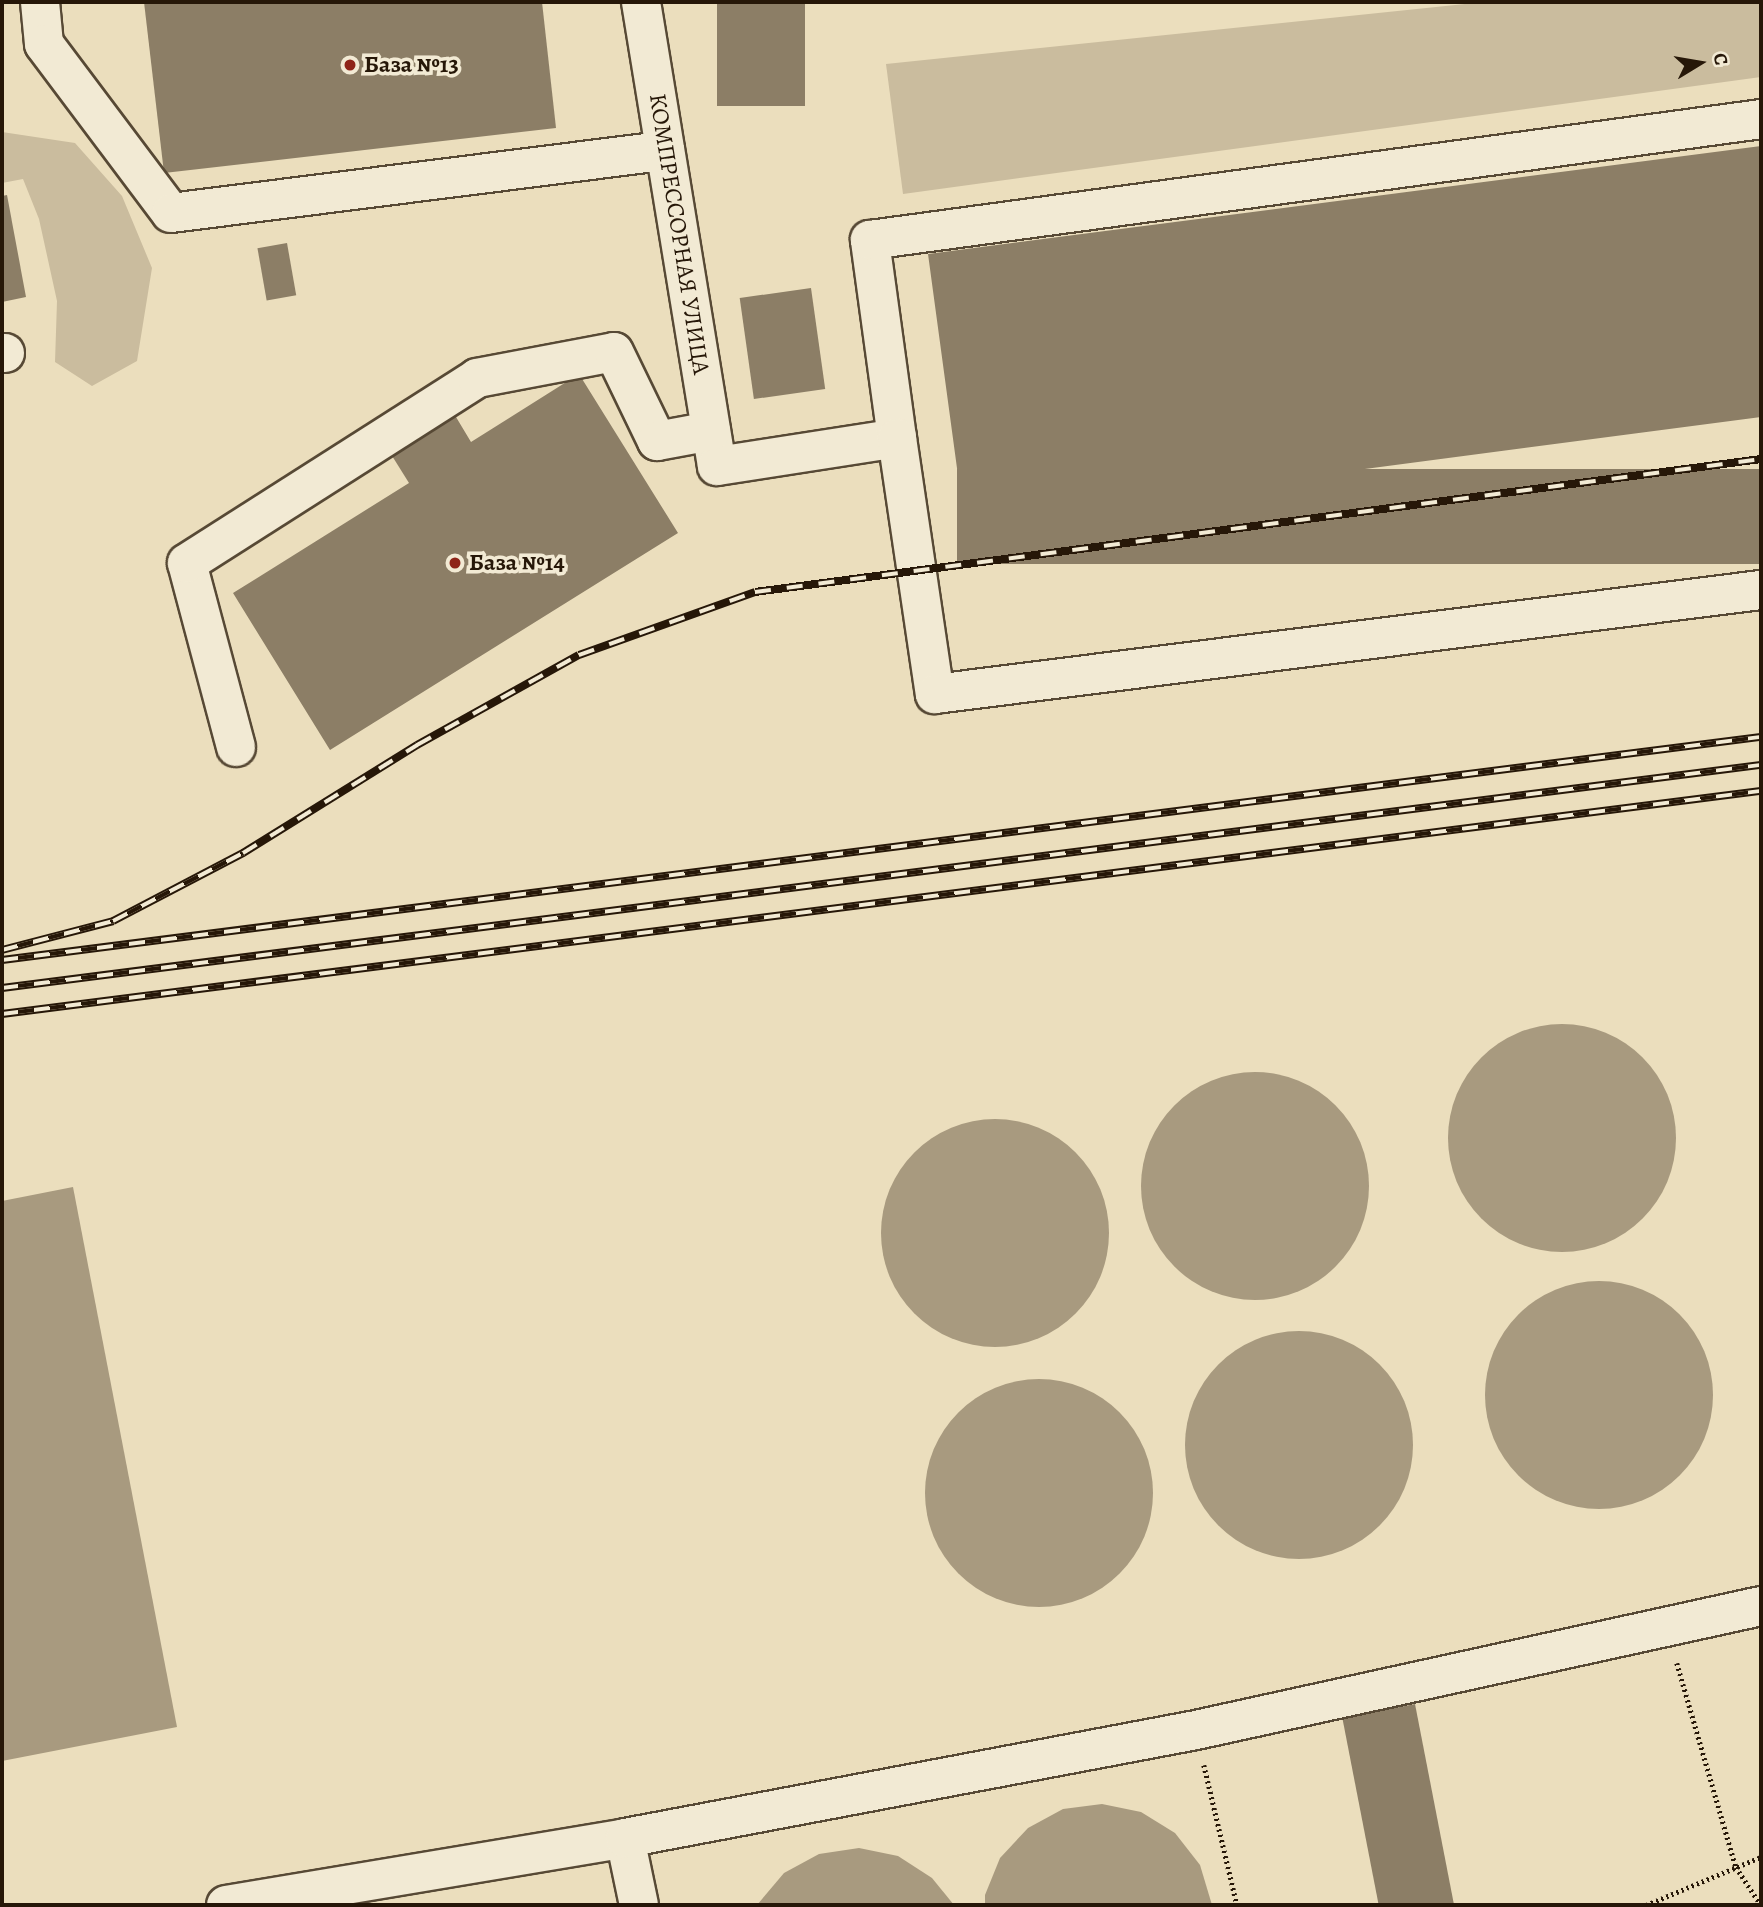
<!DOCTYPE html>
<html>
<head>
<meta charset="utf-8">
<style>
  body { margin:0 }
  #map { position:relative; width:1763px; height:1907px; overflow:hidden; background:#ebdebd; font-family:Alegreya,serif }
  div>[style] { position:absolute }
  .green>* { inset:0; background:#cabc9e }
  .water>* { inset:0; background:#a89a7f }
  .round { border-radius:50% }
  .building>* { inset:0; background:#8c7e66; transform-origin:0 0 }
  .path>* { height:4.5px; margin-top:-2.25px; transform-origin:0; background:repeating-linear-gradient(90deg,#261708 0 2px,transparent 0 5.5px) }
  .roads { filter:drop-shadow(2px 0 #574935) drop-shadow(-2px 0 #574935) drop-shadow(0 2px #574935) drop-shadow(0 -2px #574935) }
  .minor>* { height:38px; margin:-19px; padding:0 19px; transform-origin:19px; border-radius:19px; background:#f2ead4 }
  .rail>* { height:8px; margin-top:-4px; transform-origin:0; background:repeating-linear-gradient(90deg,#f2ead4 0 16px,#261708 0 32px); box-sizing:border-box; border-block:2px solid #261708 }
  .dots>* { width:19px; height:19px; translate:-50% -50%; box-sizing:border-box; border:4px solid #f2ead4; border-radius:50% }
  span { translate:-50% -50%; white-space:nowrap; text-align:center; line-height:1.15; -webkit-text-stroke:7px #f2ead4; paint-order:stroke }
  .poi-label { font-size:24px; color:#261708; font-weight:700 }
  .left { translate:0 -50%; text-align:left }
  .street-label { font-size:24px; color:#261708 }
  .frame { position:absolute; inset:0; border:4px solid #261708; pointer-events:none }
  .north { position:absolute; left:1665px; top:28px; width:70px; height:70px; -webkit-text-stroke:5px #f2ead4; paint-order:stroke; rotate:79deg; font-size:19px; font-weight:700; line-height:28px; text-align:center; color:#261708 }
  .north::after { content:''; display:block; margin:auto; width:24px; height:32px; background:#261708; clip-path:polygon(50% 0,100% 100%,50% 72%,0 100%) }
</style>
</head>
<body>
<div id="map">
  <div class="green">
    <div style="clip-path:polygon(1484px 2px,1761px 2px,1761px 77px,903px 194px,886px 64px)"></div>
    <div style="clip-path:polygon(2px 132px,75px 143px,122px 196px,152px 268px,137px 361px,92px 386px,55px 362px,57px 301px,39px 219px,23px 179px,2px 183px)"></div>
  </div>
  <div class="water">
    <div class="round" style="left:1448px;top:1024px;width:228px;height:228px"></div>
    <div class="round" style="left:1141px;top:1072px;width:228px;height:228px"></div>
    <div class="round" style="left:881px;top:1119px;width:228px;height:228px"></div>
    <div style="clip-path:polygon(73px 1187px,177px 1727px,2px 1761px,2px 1201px)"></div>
    <div class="round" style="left:1485px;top:1281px;width:228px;height:228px"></div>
    <div class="round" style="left:1185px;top:1331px;width:228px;height:228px"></div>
    <div class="round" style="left:925px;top:1379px;width:228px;height:228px"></div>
    <div style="clip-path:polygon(1102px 1804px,1141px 1812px,1175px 1833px,1200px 1865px,1212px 1905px,985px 1905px,985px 1895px,1000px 1858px,1028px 1828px,1063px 1809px)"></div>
    <div style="clip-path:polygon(859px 1848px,898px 1856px,932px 1878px,954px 1905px,757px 1905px,784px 1873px,819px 1854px)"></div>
  </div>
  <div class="building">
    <div style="clip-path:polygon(144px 2px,542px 2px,556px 128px,164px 173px)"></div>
    <div style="left:717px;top:2px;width:88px;height:104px"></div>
    <div style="clip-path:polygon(1761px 146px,1761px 417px,1075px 507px,1070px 469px,959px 483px,928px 254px)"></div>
    <div style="clip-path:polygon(7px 195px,26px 297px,2px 302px,2px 196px)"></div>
    <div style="left:287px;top:243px;width:53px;height:30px;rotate:80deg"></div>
    <div style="left:811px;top:288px;width:102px;height:72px;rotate:82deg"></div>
    <div style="clip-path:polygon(579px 374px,678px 533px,330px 750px,233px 593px,409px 483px,389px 451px,453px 412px,471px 442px)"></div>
    <div style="left:1761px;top:469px;width:95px;height:804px;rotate:90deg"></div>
    <div style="left:1415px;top:1704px;width:205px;height:74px;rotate:79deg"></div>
  </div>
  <div class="path">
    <div style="left:1677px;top:1663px;width:212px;rotate:73.9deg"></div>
    <div style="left:1736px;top:1867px;width:45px;rotate:56.7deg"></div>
    <div style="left:1204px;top:1765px;width:144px;rotate:76.7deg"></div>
    <div style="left:1646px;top:1905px;width:125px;rotate:-22.7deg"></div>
  </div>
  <div class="roads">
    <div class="minor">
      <div style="left:40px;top:2px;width:42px;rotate:84.6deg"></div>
      <div style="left:44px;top:44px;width:211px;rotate:53.1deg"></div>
      <div style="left:171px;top:213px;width:498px;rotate:-7.2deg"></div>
      <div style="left:641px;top:2px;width:470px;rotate:80.7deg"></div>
      <div style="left:717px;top:466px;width:182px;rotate:-8.8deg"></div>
      <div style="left:897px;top:438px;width:200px;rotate:-97.8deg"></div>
      <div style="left:870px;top:240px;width:899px;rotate:-7.73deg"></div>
      <div style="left:2px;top:353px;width:3px"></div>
      <div style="left:897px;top:438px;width:259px;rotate:81.6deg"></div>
      <div style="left:935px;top:694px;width:833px;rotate:-7.18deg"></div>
      <div style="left:236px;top:747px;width:190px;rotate:-104.9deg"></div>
      <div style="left:187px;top:563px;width:344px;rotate:-32.5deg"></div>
      <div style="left:477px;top:378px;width:139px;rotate:-10.7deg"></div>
      <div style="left:614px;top:352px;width:99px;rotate:64.2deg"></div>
      <div style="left:657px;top:441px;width:55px;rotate:-10.5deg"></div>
      <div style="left:625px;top:1838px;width:68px;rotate:78.2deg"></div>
      <div style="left:226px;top:1905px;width:405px;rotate:-9.5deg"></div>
      <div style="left:625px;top:1838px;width:581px;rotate:-10.71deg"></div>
      <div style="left:1196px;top:1730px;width:578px;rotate:-12.38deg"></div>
    </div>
  </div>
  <div class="rail">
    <div style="left:2px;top:950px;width:115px;rotate:-14.6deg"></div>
    <div style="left:113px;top:921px;width:147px;rotate:-27.6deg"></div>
    <div style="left:243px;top:853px;width:205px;rotate:-31.8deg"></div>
    <div style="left:417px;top:745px;width:185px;rotate:-29.1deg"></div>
    <div style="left:579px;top:655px;width:187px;rotate:-19.7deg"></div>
    <div style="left:755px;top:592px;width:1015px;rotate:-7.53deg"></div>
    <div style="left:2px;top:960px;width:1773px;rotate:-7.23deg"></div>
    <div style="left:2px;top:988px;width:1773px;rotate:-7.23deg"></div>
    <div style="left:2px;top:1014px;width:1773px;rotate:-7.23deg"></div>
  </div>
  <div class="dots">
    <div style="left:350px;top:65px;background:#8f2418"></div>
    <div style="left:455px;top:563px;background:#8f2418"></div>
  </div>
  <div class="poi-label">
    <span class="left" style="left:364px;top:65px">База №13</span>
    <span class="left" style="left:469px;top:563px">База №14</span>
  </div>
  <div class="street-label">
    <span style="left:679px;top:234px;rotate:81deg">КОМПРЕССОРНАЯ УЛИЦА</span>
  </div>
  <div class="frame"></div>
  <div class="north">С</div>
</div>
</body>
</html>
